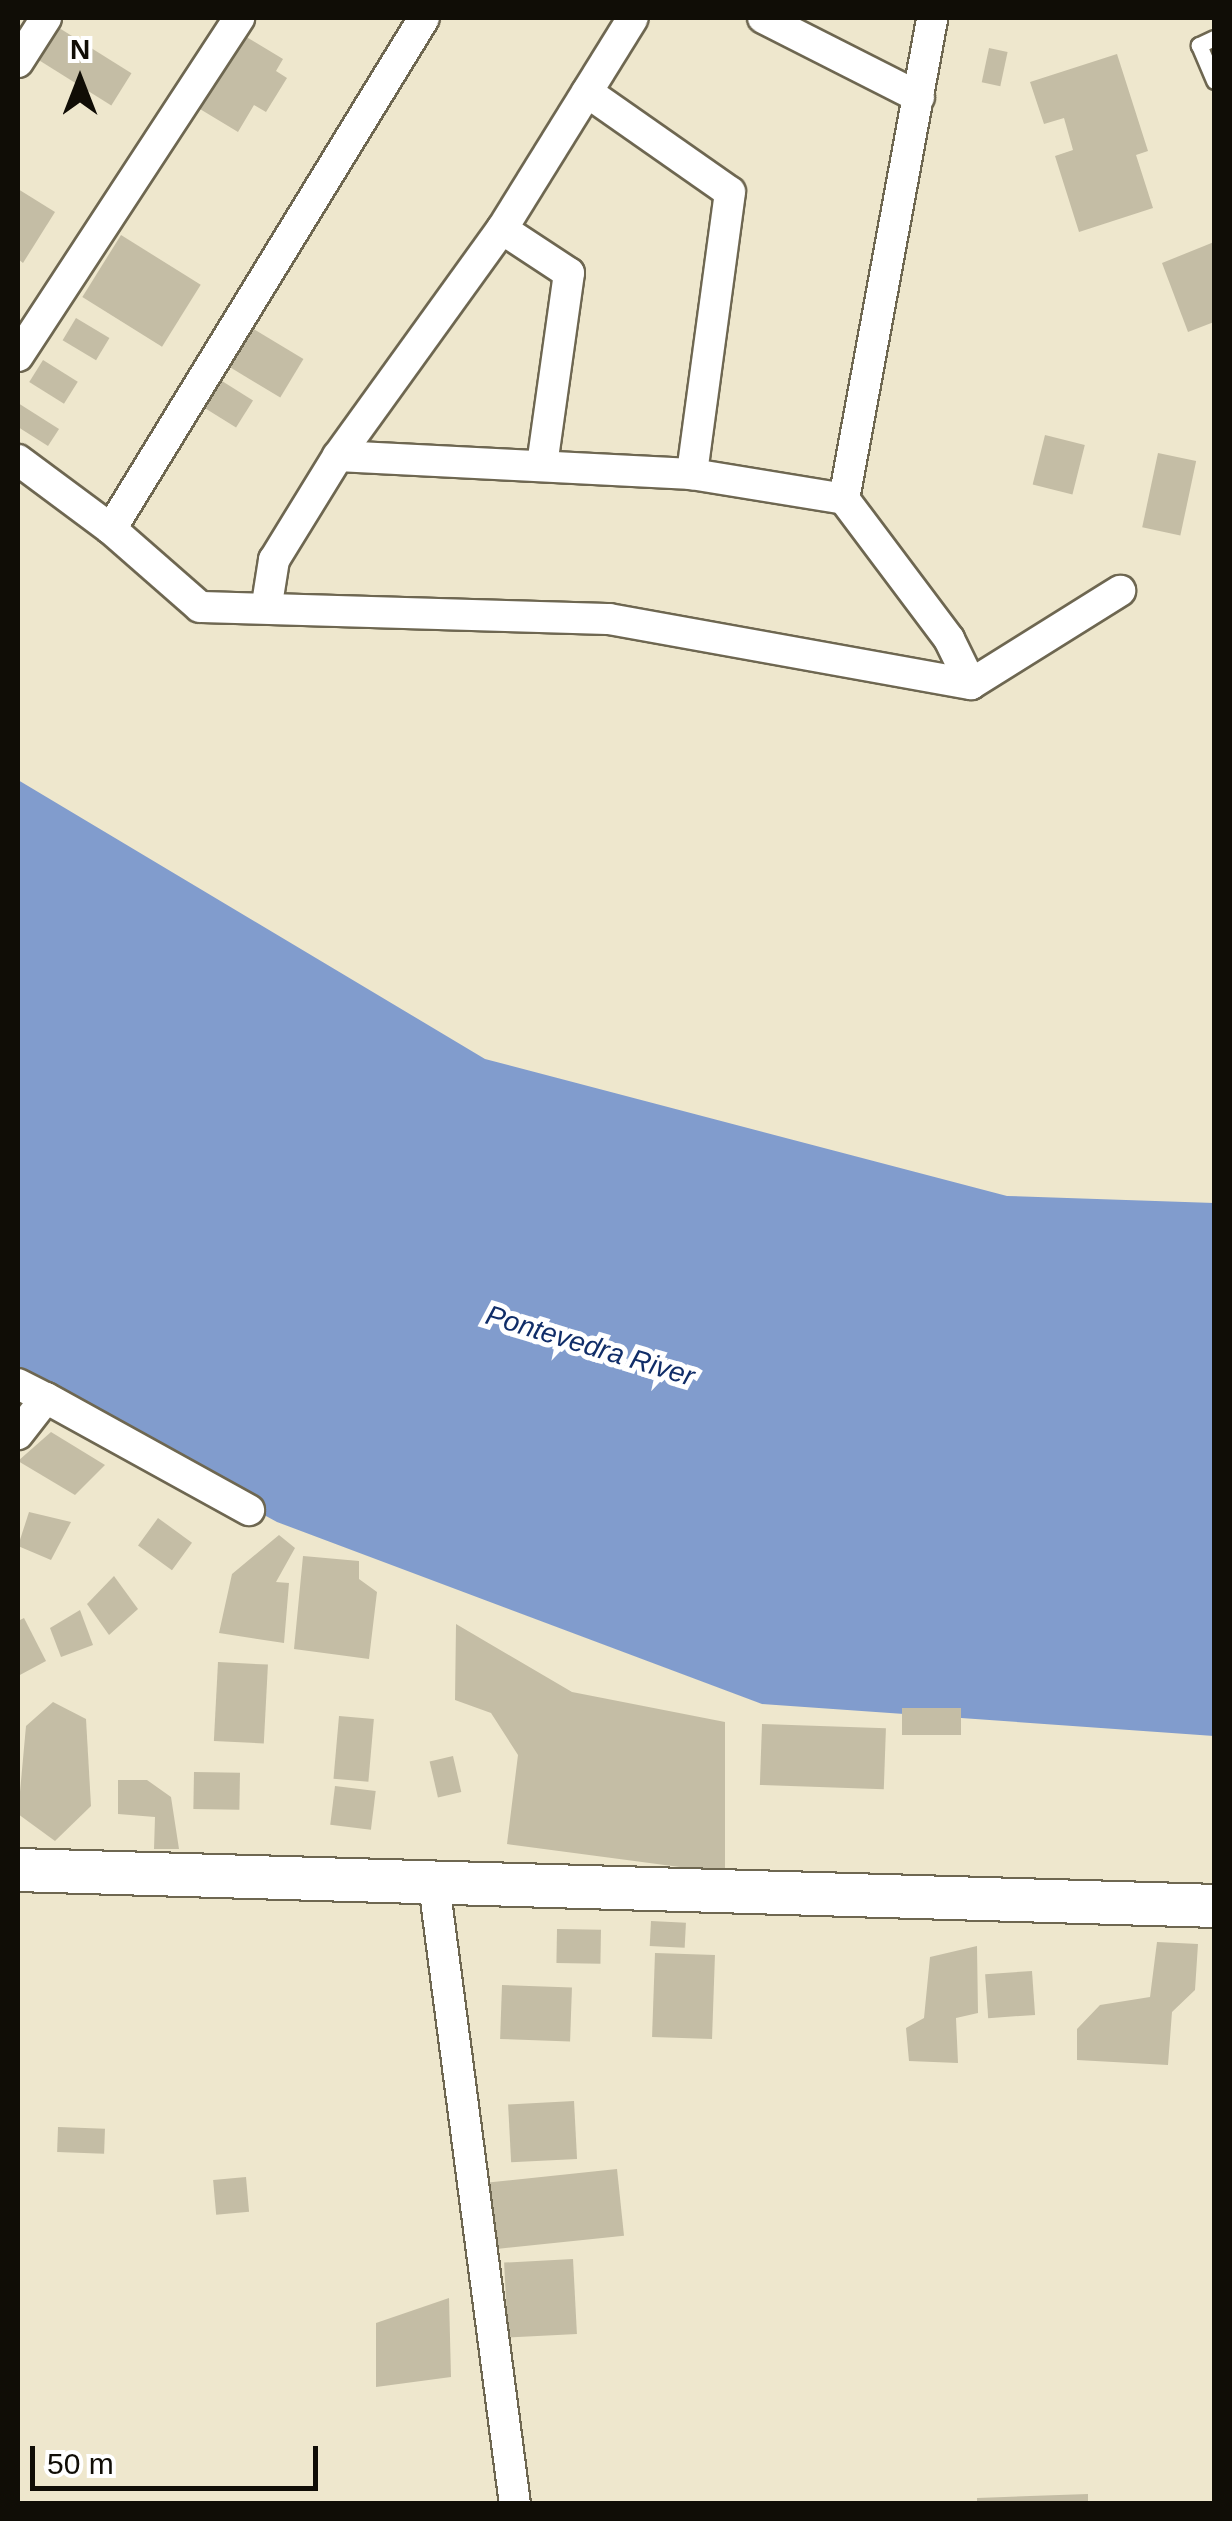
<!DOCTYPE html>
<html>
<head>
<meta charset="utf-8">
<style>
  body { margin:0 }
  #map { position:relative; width:1232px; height:2521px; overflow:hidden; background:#eee7cd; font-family:Arial,sans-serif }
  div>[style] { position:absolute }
  .water>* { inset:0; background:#819ccd }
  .building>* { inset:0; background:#c4bda5; transform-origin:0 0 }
  .roads { filter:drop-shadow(2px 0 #6e6751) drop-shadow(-2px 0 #6e6751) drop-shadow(0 2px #6e6751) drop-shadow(0 -2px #6e6751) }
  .service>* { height:15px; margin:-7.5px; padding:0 7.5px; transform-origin:7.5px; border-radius:7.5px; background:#fff }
  .minor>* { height:30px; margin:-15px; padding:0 15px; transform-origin:15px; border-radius:15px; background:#fff }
  .secondary>* { height:42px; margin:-21px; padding:0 21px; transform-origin:21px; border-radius:21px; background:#fff }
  span { translate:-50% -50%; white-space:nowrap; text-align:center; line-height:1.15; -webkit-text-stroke:10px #fff; paint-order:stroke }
  .water-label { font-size:28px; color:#102d68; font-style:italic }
  .frame { position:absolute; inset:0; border:20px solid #100d06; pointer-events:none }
  .north { position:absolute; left:30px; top:30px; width:100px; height:100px; -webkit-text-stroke:8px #fff; paint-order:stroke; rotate:0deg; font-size:28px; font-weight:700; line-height:40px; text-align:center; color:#100d06 }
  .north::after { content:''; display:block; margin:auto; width:35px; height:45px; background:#100d06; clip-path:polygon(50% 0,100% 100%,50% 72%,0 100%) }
  .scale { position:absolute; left:30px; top:2446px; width:288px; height:45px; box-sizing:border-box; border:5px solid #100d06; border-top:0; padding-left:12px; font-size:30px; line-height:35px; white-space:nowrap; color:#100d06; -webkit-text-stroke:8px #fff; paint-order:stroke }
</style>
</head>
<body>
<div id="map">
  <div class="water">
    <div style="clip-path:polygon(18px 780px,485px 1059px,1007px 1196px,1214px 1203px,1214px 1736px,762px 1704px,277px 1522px,18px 1382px)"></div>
  </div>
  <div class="building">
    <div style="left:56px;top:26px;width:89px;height:38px;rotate:32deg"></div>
    <div style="clip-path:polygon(235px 30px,283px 59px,276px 71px,287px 78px,266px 112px,254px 105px,238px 132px,190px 103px)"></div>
    <div style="left:989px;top:48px;width:19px;height:35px;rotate:12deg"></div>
    <div style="clip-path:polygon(1117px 54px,1148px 151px,1136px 155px,1153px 208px,1079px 232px,1055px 156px,1073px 150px,1064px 118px,1044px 124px,1030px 82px)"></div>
    <div style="clip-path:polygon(18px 189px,55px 212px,23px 263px,18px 259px)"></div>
    <div style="left:121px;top:235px;width:94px;height:73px;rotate:32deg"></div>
    <div style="clip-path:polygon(1214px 242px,1214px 322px,1188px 332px,1162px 263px)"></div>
    <div style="left:76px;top:318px;width:39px;height:26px;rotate:31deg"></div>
    <div style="left:252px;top:328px;width:60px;height:45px;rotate:31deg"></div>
    <div style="left:43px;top:360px;width:41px;height:26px;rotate:32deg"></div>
    <div style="left:214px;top:376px;width:46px;height:32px;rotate:32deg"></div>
    <div style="clip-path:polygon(18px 403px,59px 429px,48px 446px,18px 427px)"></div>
    <div style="left:1045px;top:435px;width:41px;height:51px;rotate:14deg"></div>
    <div style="left:1158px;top:453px;width:39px;height:76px;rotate:12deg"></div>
    <div style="clip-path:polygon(51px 1432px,105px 1465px,75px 1495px,18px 1461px)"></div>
    <div style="clip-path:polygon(29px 1512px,71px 1522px,51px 1560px,18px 1546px)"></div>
    <div style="left:158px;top:1518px;width:42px;height:34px;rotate:36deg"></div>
    <div style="clip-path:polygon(279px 1535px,295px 1548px,276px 1582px,289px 1583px,284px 1643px,219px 1633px,232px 1574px)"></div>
    <div style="clip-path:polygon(303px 1556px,359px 1561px,359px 1579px,377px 1592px,369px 1659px,294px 1649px)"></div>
    <div style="clip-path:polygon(114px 1576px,138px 1609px,109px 1635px,87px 1604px)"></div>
    <div style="clip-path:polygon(80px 1610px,93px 1645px,61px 1657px,50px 1628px)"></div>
    <div style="clip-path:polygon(24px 1618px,46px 1661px,18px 1676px,18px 1621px)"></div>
    <div style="clip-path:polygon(456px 1624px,572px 1692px,725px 1722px,725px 1873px,507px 1844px,518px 1755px,491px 1713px,455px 1700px)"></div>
    <div style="left:218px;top:1662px;width:50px;height:79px;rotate:3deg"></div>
    <div style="clip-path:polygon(53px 1702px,86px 1719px,91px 1806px,55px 1841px,18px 1814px,26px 1726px)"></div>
    <div style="left:902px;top:1708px;width:59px;height:27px"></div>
    <div style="left:339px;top:1716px;width:35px;height:63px;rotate:5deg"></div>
    <div style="left:762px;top:1724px;width:124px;height:61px;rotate:2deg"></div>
    <div style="left:453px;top:1756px;width:37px;height:24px;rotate:77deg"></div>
    <div style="left:194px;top:1772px;width:46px;height:37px;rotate:1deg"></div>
    <div style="clip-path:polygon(118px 1780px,147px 1780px,171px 1797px,179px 1849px,154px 1849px,155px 1817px,118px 1814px)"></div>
    <div style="left:335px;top:1786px;width:41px;height:39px;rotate:7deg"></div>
    <div style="left:651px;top:1921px;width:35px;height:25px;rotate:3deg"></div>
    <div style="left:557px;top:1929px;width:44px;height:34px;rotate:1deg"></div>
    <div style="clip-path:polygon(1157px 1942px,1198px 1944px,1195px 1990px,1172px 2012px,1168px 2065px,1077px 2060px,1077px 2029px,1100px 2005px,1150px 1997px)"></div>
    <div style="clip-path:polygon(977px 1946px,978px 2013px,956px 2018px,958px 2063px,909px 2061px,906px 2028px,924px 2018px,930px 1957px)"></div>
    <div style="left:655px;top:1953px;width:60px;height:84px;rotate:2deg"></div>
    <div style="left:1032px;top:1971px;width:44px;height:47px;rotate:86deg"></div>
    <div style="left:502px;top:1985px;width:70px;height:54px;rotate:2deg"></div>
    <div style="left:574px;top:2101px;width:58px;height:66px;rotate:87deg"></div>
    <div style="left:58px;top:2127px;width:47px;height:25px;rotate:2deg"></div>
    <div style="left:617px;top:2169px;width:67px;height:139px;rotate:84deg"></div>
    <div style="left:246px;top:2177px;width:35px;height:33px;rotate:85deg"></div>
    <div style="left:573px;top:2259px;width:75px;height:69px;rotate:87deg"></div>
    <div style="clip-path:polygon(449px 2298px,451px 2377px,376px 2387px,376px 2323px)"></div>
    <div style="clip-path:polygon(1088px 2494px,1088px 2504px,977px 2504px,977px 2498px)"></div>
  </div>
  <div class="roads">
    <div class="service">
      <div style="left:1214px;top:38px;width:17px;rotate:155deg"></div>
      <div style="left:1199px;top:45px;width:39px;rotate:67deg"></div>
    </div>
    <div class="minor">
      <div style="left:763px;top:18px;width:175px;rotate:26.9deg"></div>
      <div style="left:18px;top:62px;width:52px;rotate:-57.5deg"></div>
      <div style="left:587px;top:92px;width:174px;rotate:35deg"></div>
      <div style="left:730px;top:192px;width:285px;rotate:97.7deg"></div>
      <div style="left:502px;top:229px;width:80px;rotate:33.3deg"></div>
      <div style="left:569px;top:273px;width:195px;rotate:98deg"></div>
      <div style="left:18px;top:356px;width:404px;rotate:-56.8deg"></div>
      <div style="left:338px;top:456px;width:354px;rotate:2.9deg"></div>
      <div style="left:692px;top:474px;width:154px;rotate:9.3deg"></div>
      <div style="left:844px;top:499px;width:175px;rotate:53.1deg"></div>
      <div style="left:949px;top:639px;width:50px;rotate:63.9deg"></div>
      <div style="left:18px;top:460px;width:116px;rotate:36.6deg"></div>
      <div style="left:111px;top:529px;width:599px;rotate:-58.51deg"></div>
      <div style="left:844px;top:499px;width:489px;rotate:-79.6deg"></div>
      <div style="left:111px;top:529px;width:118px;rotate:41.2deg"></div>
      <div style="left:200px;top:607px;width:409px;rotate:1.7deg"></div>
      <div style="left:609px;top:619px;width:368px;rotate:10.2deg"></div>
      <div style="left:971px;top:684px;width:176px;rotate:-32deg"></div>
      <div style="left:267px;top:604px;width:45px;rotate:-81deg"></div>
      <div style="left:274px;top:560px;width:122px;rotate:-58.4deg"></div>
      <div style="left:338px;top:456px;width:280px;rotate:-54.2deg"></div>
      <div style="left:502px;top:229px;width:248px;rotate:-58.2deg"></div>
      <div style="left:18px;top:1384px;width:31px;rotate:27deg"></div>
      <div style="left:46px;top:1398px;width:46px;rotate:127.9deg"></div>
      <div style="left:46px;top:1398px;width:232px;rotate:28.9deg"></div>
      <div style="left:434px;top:1884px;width:625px;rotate:82.56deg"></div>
    </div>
    <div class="secondary">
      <div style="left:18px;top:1870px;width:1197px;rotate:1.72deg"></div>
    </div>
  </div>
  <div class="water-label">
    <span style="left:590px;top:1346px;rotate:17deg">Pontevedra River</span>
  </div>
  <div class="frame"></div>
  <div class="north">N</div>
  <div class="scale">50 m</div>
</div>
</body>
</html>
